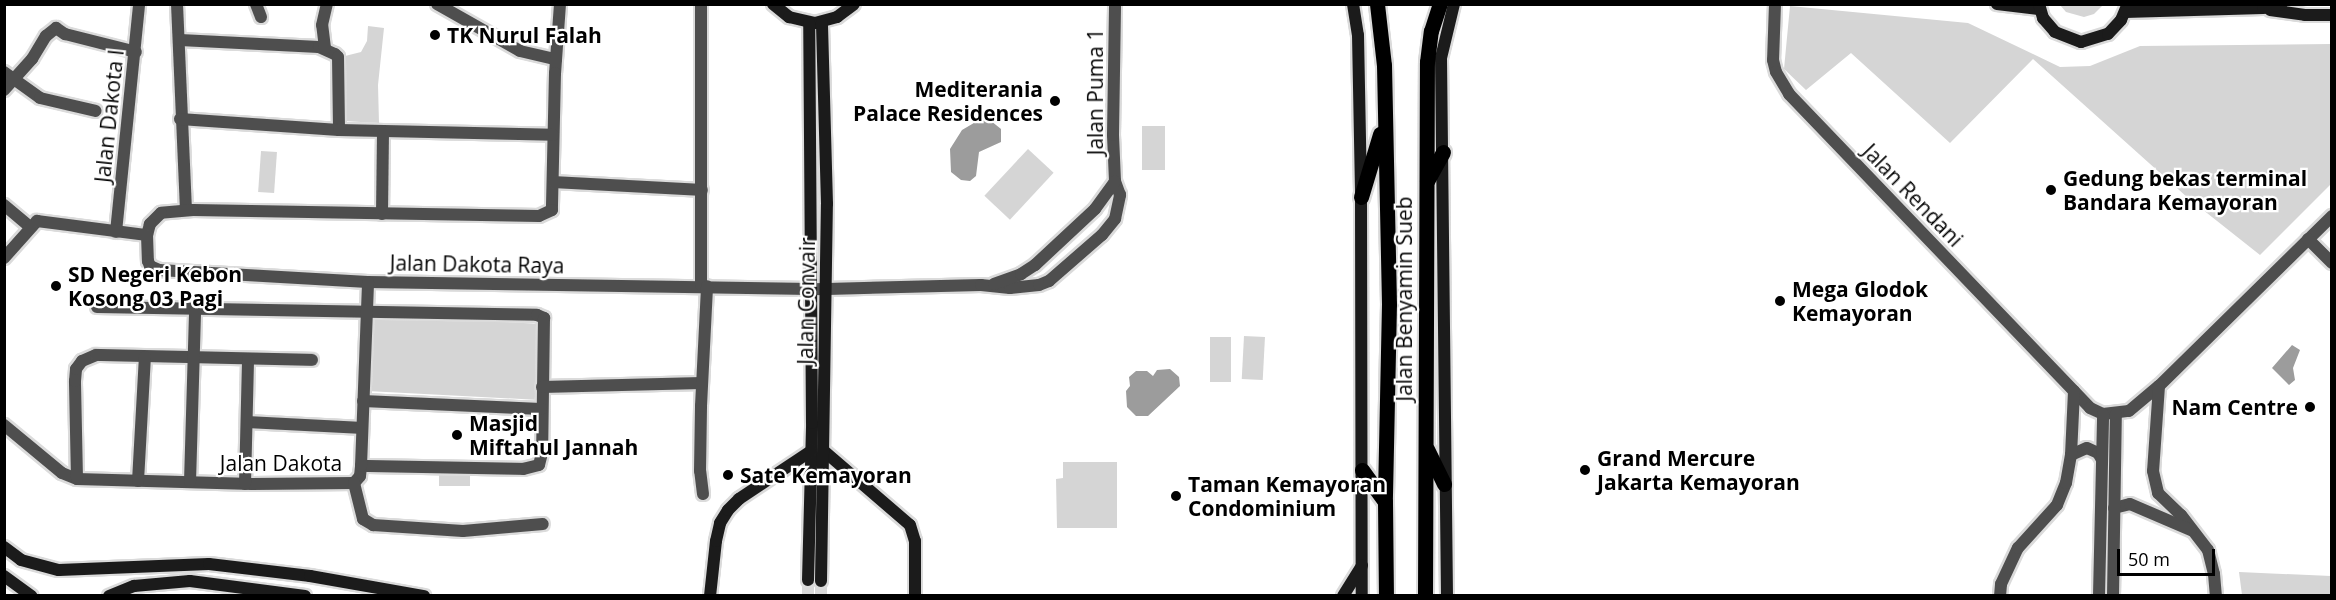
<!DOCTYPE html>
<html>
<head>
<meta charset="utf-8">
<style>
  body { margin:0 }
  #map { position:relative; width:2336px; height:600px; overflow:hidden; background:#fff; font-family:"Open Sans",sans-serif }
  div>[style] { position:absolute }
  .green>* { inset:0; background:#d5d5d5; transform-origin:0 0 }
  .water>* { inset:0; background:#9c9c9c }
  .secondary-tunnel>* { height:12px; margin-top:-6px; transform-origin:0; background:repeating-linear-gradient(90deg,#d9d9d9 0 12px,transparent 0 18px) }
  .roads { filter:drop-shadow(2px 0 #dbdbdb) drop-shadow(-2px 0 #dbdbdb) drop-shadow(0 2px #dbdbdb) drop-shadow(0 -2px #dbdbdb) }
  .street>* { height:12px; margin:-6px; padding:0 6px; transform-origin:6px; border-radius:6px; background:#4e4e4e }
  .secondary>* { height:12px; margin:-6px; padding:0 6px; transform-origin:6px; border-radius:6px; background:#1b1b1b }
  .primary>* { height:15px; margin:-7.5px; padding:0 7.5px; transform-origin:7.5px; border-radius:7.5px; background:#000 }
  .dots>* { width:16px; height:16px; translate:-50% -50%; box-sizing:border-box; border:3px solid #fff; border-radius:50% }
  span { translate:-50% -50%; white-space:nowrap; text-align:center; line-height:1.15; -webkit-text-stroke:4.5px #fff; paint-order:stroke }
  .poi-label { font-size:21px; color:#000; font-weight:700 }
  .left { translate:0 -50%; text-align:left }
  .right { translate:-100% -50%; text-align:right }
  .street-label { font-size:21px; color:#000 }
  .frame { position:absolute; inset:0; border:6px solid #000; pointer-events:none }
  .scale { position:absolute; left:2117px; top:549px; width:98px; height:27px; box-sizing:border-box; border:3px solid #000; border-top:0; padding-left:8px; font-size:18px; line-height:21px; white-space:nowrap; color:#000; -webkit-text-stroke:4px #fff; paint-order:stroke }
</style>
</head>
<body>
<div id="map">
  <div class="green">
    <div style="clip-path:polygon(2060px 5px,2103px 5px,2094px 14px,2084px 17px,2066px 12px)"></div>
    <div style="clip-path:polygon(1790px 6px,1968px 23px,2060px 67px,2090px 66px,2140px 46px,2331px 44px,2331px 184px,2260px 255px,2188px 198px,2033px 59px,1950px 143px,1851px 53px,1806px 90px,1784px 69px)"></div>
    <div style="clip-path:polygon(368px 26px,384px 28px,378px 85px,379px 123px,343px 121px,341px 57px,361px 52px,367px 41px)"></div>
    <div style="left:1142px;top:126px;width:23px;height:44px"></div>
    <div style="left:1028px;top:149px;width:35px;height:64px;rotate:43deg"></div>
    <div style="left:261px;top:151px;width:16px;height:41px;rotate:4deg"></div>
    <div style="left:371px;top:315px;width:168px;height:76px;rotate:3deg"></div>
    <div style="left:1244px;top:336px;width:21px;height:43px;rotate:3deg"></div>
    <div style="left:1210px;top:337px;width:21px;height:45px"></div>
    <div style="clip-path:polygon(1063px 462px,1117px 462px,1117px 528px,1057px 528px,1056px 479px,1063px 478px)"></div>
    <div style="left:439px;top:473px;width:31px;height:13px"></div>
    <div style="clip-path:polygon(2239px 572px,2331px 576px,2331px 595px,2242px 595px)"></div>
  </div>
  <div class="water">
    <div style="clip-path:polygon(979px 120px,991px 121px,1001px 129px,1001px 142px,979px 152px,976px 176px,970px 181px,961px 180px,951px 172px,950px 149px,962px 130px)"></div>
    <div style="clip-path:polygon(2292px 345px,2300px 350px,2293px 368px,2295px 380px,2289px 385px,2272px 368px)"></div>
    <div style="clip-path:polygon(1170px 369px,1179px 377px,1180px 386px,1148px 416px,1136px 416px,1127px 407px,1126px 391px,1130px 386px,1129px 377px,1136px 371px,1147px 371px,1153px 376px,1157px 370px)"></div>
  </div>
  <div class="secondary-tunnel">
    <div style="left:808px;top:596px;width:16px;rotate:-90deg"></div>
    <div style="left:821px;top:596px;width:15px;rotate:-90deg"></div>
  </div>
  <div class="roads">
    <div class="street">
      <div style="left:177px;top:4px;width:206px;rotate:87.5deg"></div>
      <div style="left:256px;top:4px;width:14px;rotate:69deg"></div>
      <div style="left:437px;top:4px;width:95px;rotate:29.5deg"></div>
      <div style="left:520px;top:51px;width:37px;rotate:13deg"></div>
      <div style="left:560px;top:4px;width:69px;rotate:94.1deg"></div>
      <div style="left:555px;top:73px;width:137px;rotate:91.3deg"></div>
      <div style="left:552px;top:210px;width:14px;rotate:155deg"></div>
      <div style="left:539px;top:216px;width:346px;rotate:-179deg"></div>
      <div style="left:193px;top:210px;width:32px;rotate:175deg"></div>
      <div style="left:161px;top:213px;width:16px;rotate:135deg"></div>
      <div style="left:150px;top:224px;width:11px;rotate:105deg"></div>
      <div style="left:147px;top:235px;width:26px;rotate:88deg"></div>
      <div style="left:148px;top:261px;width:5px;rotate:68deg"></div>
      <div style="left:150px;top:266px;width:10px;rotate:24deg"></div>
      <div style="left:159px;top:270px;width:209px;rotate:3.3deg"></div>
      <div style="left:368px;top:282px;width:459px;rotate:0.9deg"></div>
      <div style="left:827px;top:289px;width:154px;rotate:-1.5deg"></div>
      <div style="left:981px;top:285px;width:29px;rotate:6deg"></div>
      <div style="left:1010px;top:288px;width:29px;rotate:-6deg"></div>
      <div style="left:1039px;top:285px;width:11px;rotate:-22deg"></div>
      <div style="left:1049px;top:281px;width:70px;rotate:-41deg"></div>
      <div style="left:1102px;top:235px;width:21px;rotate:-51deg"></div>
      <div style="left:1115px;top:219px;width:25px;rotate:-78deg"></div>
      <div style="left:1120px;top:195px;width:15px;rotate:-110deg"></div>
      <div style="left:1115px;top:181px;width:46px;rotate:-92.5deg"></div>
      <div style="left:1113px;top:135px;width:131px;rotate:-89.1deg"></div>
      <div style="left:1775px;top:4px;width:56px;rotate:92deg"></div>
      <div style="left:1773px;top:60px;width:12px;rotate:76deg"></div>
      <div style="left:1776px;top:72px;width:26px;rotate:59deg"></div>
      <div style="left:1789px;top:94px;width:435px;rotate:46.2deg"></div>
      <div style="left:2090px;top:408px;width:14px;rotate:25deg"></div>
      <div style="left:2103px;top:414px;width:26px;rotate:-7deg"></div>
      <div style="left:2129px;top:411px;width:39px;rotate:-40deg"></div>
      <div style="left:2159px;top:386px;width:243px;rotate:-44.5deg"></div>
      <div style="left:180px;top:40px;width:139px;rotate:2.9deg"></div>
      <div style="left:319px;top:47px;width:17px;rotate:24deg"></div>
      <div style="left:335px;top:54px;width:4px;rotate:45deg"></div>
      <div style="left:338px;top:57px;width:73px;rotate:89.2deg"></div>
      <div style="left:325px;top:48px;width:23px;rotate:-97deg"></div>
      <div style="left:322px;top:25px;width:22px;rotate:-77deg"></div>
      <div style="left:4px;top:72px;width:44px;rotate:35.8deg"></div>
      <div style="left:40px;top:98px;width:57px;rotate:13.1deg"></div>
      <div style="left:4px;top:90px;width:42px;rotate:-47.9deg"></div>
      <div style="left:32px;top:59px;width:27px;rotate:-59deg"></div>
      <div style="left:46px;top:36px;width:13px;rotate:-39deg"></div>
      <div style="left:56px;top:28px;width:11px;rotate:34deg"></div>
      <div style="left:65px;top:34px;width:73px;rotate:14.2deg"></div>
      <div style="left:180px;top:119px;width:159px;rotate:4deg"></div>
      <div style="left:339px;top:130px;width:214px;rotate:1.3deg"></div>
      <div style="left:554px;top:182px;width:148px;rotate:3.1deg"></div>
      <div style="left:4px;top:205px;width:34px;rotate:40deg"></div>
      <div style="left:382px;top:214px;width:83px;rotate:-89.3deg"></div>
      <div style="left:116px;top:232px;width:229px;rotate:-84.2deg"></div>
      <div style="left:2308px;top:239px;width:34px;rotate:45deg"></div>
      <div style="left:4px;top:258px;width:50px;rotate:-48.3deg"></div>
      <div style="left:37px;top:221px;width:111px;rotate:7.3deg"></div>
      <div style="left:994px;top:284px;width:29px;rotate:-20deg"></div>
      <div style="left:1021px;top:274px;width:17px;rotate:-33deg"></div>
      <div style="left:1035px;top:265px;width:82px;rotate:-43deg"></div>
      <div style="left:1095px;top:209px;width:34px;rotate:-54deg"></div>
      <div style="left:701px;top:285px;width:281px;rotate:-90deg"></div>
      <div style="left:97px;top:307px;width:440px;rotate:1deg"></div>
      <div style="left:537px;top:315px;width:8px;rotate:23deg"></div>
      <div style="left:544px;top:318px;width:135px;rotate:90.8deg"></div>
      <div style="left:542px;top:453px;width:12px;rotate:104deg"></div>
      <div style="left:539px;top:465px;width:16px;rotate:166deg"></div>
      <div style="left:523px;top:469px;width:162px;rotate:-178.9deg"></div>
      <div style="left:2159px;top:386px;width:85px;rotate:94deg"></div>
      <div style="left:2153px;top:471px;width:23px;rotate:77deg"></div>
      <div style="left:2158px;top:493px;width:32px;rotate:44deg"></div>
      <div style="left:2181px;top:515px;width:44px;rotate:52.4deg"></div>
      <div style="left:2208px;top:550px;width:25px;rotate:76deg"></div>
      <div style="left:2214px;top:574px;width:22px;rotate:85deg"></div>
      <div style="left:542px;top:387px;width:160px;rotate:-1.4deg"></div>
      <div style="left:363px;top:401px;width:178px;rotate:2.6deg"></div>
      <div style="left:248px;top:422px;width:114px;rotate:3deg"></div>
      <div style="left:4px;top:425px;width:75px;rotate:39.6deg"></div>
      <div style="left:62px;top:473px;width:16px;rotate:22deg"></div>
      <div style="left:77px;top:479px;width:175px;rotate:1.6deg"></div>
      <div style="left:252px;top:484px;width:102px;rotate:-0.6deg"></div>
      <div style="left:354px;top:483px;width:9px;rotate:-49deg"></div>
      <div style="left:360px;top:476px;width:10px;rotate:-84deg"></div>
      <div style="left:361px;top:466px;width:184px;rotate:-87.8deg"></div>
      <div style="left:2071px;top:455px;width:17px;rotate:-24deg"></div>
      <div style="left:2087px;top:448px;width:12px;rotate:24deg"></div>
      <div style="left:2098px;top:453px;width:6px;rotate:59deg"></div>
      <div style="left:77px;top:479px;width:98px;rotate:-91.2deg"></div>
      <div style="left:75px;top:381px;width:12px;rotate:-85deg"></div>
      <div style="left:76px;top:369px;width:10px;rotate:-53deg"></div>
      <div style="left:82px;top:361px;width:15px;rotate:-23deg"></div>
      <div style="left:96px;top:355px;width:216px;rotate:1.3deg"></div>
      <div style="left:138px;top:481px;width:124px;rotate:-86.8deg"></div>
      <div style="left:190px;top:482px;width:172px;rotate:-88.3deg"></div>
      <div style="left:354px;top:483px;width:37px;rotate:76deg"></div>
      <div style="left:363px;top:519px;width:12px;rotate:31deg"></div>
      <div style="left:373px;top:525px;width:90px;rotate:3.8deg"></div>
      <div style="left:463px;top:531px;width:80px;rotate:-5deg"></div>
      <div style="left:245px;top:484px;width:125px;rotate:-88.6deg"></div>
      <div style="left:703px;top:494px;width:23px;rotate:-97deg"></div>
      <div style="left:700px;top:471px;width:65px;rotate:-89.1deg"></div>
      <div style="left:701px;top:406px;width:120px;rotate:-87.1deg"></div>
      <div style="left:2114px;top:508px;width:16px;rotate:-14deg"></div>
      <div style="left:2130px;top:504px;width:66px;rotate:23.1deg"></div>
      <div style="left:2000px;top:596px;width:12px;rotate:-85deg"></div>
      <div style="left:2001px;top:584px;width:40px;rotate:-65deg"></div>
      <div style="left:2018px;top:548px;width:58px;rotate:-47.8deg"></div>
      <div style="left:2057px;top:505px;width:24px;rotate:-68deg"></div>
      <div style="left:2066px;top:483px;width:28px;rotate:-80deg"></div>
      <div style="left:2071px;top:455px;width:64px;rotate:-87.3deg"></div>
      <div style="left:2099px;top:596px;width:182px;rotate:-88.7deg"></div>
      <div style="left:2113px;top:596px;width:182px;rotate:-89.1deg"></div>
    </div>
    <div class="secondary">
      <div style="left:773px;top:4px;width:21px;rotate:39deg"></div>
      <div style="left:789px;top:17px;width:27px;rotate:13deg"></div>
      <div style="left:815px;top:23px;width:23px;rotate:-15deg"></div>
      <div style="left:837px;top:17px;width:21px;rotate:-37deg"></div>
      <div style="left:1353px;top:4px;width:31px;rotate:81deg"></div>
      <div style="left:1358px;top:35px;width:162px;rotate:88.9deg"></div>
      <div style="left:1361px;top:197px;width:399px;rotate:89.9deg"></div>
      <div style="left:1997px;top:4px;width:42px;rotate:6.8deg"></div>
      <div style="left:2039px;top:4px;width:15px;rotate:74deg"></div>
      <div style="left:2043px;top:18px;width:18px;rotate:49deg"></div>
      <div style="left:2055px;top:32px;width:28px;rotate:21deg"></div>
      <div style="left:2081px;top:42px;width:28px;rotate:-17deg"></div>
      <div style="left:2108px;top:34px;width:19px;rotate:-47deg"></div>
      <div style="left:2121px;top:20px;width:15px;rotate:-67deg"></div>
      <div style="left:2270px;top:10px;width:35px;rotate:8deg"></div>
      <div style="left:2305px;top:15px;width:27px"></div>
      <div style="left:2125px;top:12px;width:138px;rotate:-1.7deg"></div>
      <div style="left:2263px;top:8px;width:19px;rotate:-12deg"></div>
      <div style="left:824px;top:451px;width:113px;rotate:40.7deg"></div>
      <div style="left:910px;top:525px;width:17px;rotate:73deg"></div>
      <div style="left:915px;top:541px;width:55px;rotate:90deg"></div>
      <div style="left:4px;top:547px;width:21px;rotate:37deg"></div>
      <div style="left:21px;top:560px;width:39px;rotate:15deg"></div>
      <div style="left:59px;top:570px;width:150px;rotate:-2.3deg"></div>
      <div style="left:209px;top:564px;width:102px;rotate:6.8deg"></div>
      <div style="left:310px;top:576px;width:116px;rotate:10deg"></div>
      <div style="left:4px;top:576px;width:34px;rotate:36deg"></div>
      <div style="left:808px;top:580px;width:157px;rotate:-88.5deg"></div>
      <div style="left:812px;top:423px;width:400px;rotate:-90.4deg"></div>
      <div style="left:821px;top:581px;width:377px;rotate:-89.1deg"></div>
      <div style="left:827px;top:204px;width:182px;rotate:-91.6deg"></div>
      <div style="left:109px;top:596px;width:27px;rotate:-22deg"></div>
      <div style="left:134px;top:586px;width:56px;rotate:-5.1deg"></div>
      <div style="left:190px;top:581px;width:116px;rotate:7.4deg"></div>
      <div style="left:710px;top:596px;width:55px;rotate:-83.8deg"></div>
      <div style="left:716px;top:541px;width:18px;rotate:-77deg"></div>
      <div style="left:720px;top:523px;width:15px;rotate:-58deg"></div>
      <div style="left:728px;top:510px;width:16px;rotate:-45deg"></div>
      <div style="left:739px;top:499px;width:87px;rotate:-33.7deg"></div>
      <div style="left:1343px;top:596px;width:36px;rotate:-58deg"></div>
      <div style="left:1447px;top:596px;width:538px;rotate:-90.64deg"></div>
      <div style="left:1441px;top:58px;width:56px;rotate:-76.5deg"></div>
    </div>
    <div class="primary">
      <div style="left:1377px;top:4px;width:61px;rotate:83.5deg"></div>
      <div style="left:1384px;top:65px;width:239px;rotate:88.8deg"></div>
      <div style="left:1389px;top:304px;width:198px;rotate:91.2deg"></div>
      <div style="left:1385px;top:502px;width:94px;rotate:89.4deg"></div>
      <div style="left:1427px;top:181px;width:33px;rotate:-61deg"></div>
      <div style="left:1361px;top:197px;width:66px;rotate:-73.2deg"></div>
      <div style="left:1427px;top:449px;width:39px;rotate:64deg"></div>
      <div style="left:1362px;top:470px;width:39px;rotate:54deg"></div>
      <div style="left:1425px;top:596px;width:534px;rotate:-89.79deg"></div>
      <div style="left:1427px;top:62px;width:31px;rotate:-83deg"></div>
      <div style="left:1431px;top:31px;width:28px;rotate:-72deg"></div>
    </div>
  </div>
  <div class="dots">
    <div style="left:435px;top:35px;background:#000"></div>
    <div style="left:1055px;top:101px;background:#000"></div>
    <div style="left:2051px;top:190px;background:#000"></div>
    <div style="left:56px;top:286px;background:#000"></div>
    <div style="left:1780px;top:301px;background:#000"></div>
    <div style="left:2310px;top:407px;background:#000"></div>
    <div style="left:457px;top:435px;background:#000"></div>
    <div style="left:1585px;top:470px;background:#000"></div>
    <div style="left:728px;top:475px;background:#000"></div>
    <div style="left:1176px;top:496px;background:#000"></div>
  </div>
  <div class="poi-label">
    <span class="left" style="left:447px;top:35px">TK Nurul Falah</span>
    <span class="right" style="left:1043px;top:101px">Mediterania<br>Palace Residences</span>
    <span class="left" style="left:2063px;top:190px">Gedung bekas terminal<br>Bandara Kemayoran</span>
    <span class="left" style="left:68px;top:286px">SD Negeri Kebon<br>Kosong 03 Pagi</span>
    <span class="left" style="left:1792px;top:301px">Mega Glodok<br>Kemayoran</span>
    <span class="right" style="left:2298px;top:407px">Nam Centre</span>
    <span class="left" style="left:469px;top:435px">Masjid<br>Miftahul Jannah</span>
    <span class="left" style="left:1597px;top:470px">Grand Mercure<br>Jakarta Kemayoran</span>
    <span class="left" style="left:740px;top:475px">Sate Kemayoran</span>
    <span class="left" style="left:1188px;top:496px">Taman Kemayoran<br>Condominium</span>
  </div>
  <div class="street-label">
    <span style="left:1095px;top:92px;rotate:-90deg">Jalan Puma 1</span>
    <span style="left:109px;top:116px;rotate:-84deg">Jalan Dakota I</span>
    <span style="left:1913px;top:195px;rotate:46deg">Jalan Rendani</span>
    <span style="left:477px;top:264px;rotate:1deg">Jalan Dakota Raya</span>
    <span style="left:1404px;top:299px;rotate:-90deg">Jalan Benyamin Sueb</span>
    <span style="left:806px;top:301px;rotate:-89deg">Jalan Convair</span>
    <span style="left:281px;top:463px">Jalan Dakota</span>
  </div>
  <div class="frame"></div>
  <div class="scale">50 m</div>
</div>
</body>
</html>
